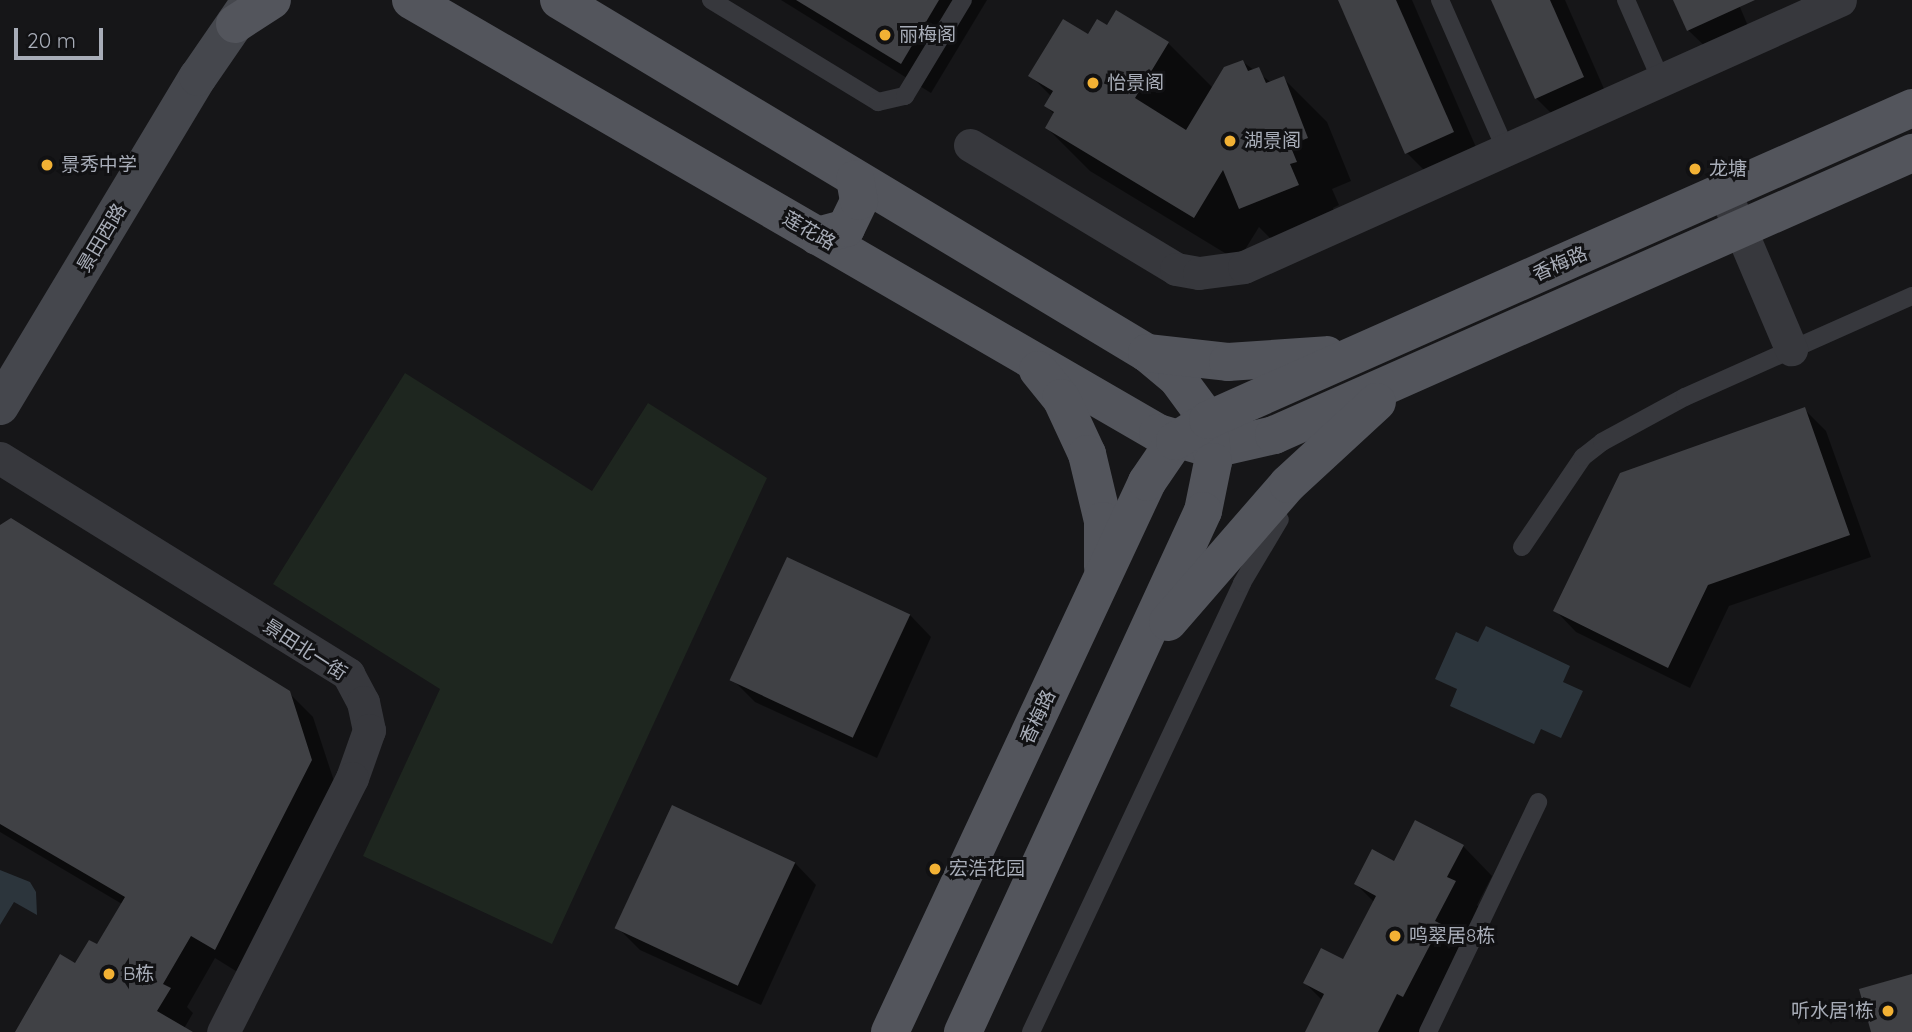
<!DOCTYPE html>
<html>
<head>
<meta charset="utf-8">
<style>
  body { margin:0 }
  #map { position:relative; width:1912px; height:1032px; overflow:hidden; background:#161618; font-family:Quicksand,"Noto Sans SC",sans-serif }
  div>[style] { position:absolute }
  .green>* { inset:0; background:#1e261f }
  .water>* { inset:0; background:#2c353c }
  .shadow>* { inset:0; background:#0007 }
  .building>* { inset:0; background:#404145; transform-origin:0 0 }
  .lane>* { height:18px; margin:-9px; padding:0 9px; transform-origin:9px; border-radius:9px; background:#37383d }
  .street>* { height:33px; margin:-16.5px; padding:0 16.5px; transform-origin:16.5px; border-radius:16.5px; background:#37383d }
  .secondary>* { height:38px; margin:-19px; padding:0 19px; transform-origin:19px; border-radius:19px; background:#45474d }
  .primary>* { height:38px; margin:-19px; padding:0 19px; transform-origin:19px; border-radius:19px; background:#53555c }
  .dots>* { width:19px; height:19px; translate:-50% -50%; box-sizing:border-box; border:4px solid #111113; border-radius:50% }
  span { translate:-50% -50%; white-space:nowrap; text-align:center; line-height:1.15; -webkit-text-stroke:6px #111113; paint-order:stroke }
  .poi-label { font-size:19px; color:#a8adb8 }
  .left { translate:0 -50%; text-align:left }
  .right { translate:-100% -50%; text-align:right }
  .street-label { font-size:19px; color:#a8adb8 }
  .scale { position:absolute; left:14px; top:28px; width:89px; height:32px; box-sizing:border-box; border:4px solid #a8adb8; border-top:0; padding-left:9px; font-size:21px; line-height:24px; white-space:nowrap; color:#a8adb8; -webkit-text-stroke:5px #111113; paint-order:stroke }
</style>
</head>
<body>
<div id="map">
  <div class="green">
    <div style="clip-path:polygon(405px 373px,592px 491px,648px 403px,767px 478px,552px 944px,363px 856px,440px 689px,273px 584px)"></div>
  </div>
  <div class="water">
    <div style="clip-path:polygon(1486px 626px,1570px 666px,1563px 682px,1583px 691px,1561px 738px,1541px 729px,1534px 744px,1450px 706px,1457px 689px,1435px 679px,1456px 632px,1478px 642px)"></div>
    <div style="clip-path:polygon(0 870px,30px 882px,36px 892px,37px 915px,14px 902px,0 925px)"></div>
  </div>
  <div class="shadow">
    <div style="clip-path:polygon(781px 0,987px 0,931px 93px)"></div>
    <div style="clip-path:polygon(1340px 0,1412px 0,1482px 161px,1436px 182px,1407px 153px)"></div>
    <div style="clip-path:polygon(1493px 0,1565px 0,1612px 107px,1565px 127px,1536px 98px)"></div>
    <div style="clip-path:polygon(1675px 0,1737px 0,1748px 26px,1718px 59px,1688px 30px)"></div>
    <div style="clip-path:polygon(1117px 12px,1168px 43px,1213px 88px,1243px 62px,1272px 83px,1283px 78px,1327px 122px,1351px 181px,1332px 189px,1339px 205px,1333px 208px,1341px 229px,1284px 252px,1259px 227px,1238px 261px,1090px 171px,1047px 128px,1055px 115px,1046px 106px,1052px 97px,1030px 75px,1108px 27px)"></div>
    <div style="clip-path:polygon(1804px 409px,1826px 431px,1871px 557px,1729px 606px,1690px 688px,1576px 632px,1555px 610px)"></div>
    <div style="clip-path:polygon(0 527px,289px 693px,313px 717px,335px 784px,239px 973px,215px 958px,187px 1007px,193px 1013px,182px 1032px,26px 1032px,76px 966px,97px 947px,122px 904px,0 832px)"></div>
    <div style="clip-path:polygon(910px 615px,931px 637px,877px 758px,755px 702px,734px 681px)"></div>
    <div style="clip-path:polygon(1463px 846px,1492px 876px,1477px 905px,1484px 912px,1422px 1032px,1307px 1032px,1323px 1001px,1305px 983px,1343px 961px,1374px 902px,1356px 884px,1395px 863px)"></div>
    <div style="clip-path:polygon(795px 863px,816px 885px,761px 1005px,640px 950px,618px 928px)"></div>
  </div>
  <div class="building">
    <div style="clip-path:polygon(796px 0,939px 0,901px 64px)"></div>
    <div style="clip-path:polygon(1338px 0,1396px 0,1454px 132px,1405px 154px)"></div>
    <div style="clip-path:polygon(1491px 0,1550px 0,1584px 77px,1535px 99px)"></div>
    <div style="clip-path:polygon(1673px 0,1755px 0,1687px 31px)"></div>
    <div style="clip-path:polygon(1116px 10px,1169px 42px,1135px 98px,1186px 130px,1224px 67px,1243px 60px,1248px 71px,1259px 67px,1266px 83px,1284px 76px,1308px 138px,1290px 145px,1297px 162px,1290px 164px,1299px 185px,1239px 209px,1223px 170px,1194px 218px,1045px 128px,1054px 112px,1044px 106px,1053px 91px,1028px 76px,1063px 19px,1088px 34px,1097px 19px,1107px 25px)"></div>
    <div style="clip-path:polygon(1805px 407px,1850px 535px,1708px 585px,1668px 668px,1553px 611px,1620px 473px)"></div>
    <div style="clip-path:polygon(11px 518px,290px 691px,312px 760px,215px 950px,191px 936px,163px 984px,171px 988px,157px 1011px,193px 1032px,15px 1032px,60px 954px,75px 963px,89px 940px,97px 944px,125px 897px,0 824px,0 525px)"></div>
    <div style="left:787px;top:557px;width:136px;height:136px;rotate:25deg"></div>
    <div style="left:672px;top:805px;width:136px;height:136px;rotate:25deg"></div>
    <div style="clip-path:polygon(1415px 820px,1464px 845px,1447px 877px,1456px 881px,1435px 921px,1441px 924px,1403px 997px,1397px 994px,1378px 1032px,1305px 1032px,1324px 994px,1303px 983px,1321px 948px,1343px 959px,1376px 896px,1354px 884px,1372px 849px,1394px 861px)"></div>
    <div style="clip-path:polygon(1912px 974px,1912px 1032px,1871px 1032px,1859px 989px)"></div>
  </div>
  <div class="lane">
    <div style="left:711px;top:0;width:196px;rotate:31.4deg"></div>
    <div style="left:878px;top:102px;width:28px;rotate:-13deg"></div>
    <div style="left:905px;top:96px;width:112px;rotate:-58.9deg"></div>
    <div style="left:1440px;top:0;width:164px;rotate:66.3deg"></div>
    <div style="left:1626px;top:0;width:87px;rotate:66.4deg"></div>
    <div style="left:1522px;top:547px;width:109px;rotate:-55.9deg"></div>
    <div style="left:1583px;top:457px;width:24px;rotate:-38deg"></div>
    <div style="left:1602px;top:442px;width:94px;rotate:-28.5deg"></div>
    <div style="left:1685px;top:397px;width:248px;rotate:-24deg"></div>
    <div style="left:1031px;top:1032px;width:496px;rotate:-64.8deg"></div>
    <div style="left:1242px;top:583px;width:74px;rotate:-59.3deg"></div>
    <div style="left:1428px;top:1032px;width:255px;rotate:-64.4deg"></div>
  </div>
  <div class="street">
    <div style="left:970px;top:145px;width:240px;rotate:31deg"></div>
    <div style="left:1176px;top:269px;width:23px;rotate:10deg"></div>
    <div style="left:1199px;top:273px;width:45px;rotate:-7.6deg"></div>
    <div style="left:1244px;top:267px;width:653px;rotate:-24.13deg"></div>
    <div style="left:1724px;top:191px;width:172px;rotate:67deg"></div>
    <div style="left:0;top:458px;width:410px;rotate:31.8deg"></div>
    <div style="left:348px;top:674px;width:32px;rotate:62deg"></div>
    <div style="left:363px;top:702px;width:29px;rotate:78deg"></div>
    <div style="left:369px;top:730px;width:51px;rotate:109.5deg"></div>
    <div style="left:352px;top:778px;width:285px;rotate:116.9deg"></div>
  </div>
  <div class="secondary">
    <div style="left:0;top:406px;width:384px;rotate:-59deg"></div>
    <div style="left:198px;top:77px;width:93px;rotate:-55.5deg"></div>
  </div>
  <div class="primary">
    <div style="left:411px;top:0;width:863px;rotate:30.1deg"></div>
    <div style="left:1158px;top:433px;width:57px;rotate:16.2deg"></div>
    <div style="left:1213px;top:449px;width:63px;rotate:-12.9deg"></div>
    <div style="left:1274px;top:435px;width:698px;rotate:-23.85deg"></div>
    <div style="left:559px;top:0;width:686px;rotate:30.98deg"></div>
    <div style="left:1147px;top:353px;width:39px;rotate:40deg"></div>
    <div style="left:1177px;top:378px;width:52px;rotate:53.6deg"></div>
    <div style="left:1208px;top:420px;width:42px;rotate:83.2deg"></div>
    <div style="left:1213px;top:462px;width:50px;rotate:101.5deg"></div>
    <div style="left:1203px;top:511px;width:574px;rotate:114.73deg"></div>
    <div style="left:235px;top:24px;width:44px;rotate:-33deg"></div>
    <div style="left:817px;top:236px;width:30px;rotate:-15deg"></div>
    <div style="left:846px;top:228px;width:30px;rotate:-64deg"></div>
    <div style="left:859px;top:201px;width:22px;rotate:-100deg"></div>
    <div style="left:1147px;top:353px;width:81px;rotate:6.3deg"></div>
    <div style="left:1228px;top:362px;width:99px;rotate:-4deg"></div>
    <div style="left:1038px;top:370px;width:36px;rotate:51deg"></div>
    <div style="left:1061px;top:398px;width:62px;rotate:65.1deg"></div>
    <div style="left:1087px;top:454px;width:69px;rotate:76.6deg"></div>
    <div style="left:1103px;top:521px;width:46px;rotate:90deg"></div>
    <div style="left:1168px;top:622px;width:183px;rotate:-49deg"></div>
    <div style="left:1288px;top:484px;width:121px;rotate:-42.7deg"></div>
    <div style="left:890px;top:1032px;width:607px;rotate:-64.95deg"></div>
    <div style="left:1147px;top:482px;width:50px;rotate:-55.7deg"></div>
    <div style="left:1175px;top:441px;width:39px;rotate:-32deg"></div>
    <div style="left:1208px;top:420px;width:770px;rotate:-23.9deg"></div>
  </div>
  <div class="dots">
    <div style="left:885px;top:35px;background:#f2b134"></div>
    <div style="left:1093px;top:83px;background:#f2b134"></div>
    <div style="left:1230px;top:141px;background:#f2b134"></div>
    <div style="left:47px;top:165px;background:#f2b134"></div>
    <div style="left:1695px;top:169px;background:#f2b134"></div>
    <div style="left:935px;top:869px;background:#f2b134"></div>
    <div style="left:1395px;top:936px;background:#f2b134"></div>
    <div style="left:109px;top:974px;background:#f2b134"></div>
    <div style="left:1888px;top:1011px;background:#f2b134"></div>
  </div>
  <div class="poi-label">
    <span class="left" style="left:899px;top:35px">丽梅阁</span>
    <span class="left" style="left:1107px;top:83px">怡景阁</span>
    <span class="left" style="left:1244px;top:141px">湖景阁</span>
    <span class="left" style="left:61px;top:165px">景秀中学</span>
    <span class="left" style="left:1709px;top:169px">龙塘</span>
    <span class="left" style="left:949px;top:869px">宏浩花园</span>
    <span class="left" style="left:1409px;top:936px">鸣翠居8栋</span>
    <span class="left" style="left:123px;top:974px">B栋</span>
    <span class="right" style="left:1874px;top:1011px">听水居1栋</span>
  </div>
  <div class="street-label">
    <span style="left:809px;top:231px;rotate:30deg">莲花路</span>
    <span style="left:102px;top:238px;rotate:-59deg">景田西路</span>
    <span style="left:1560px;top:264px;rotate:-24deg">香梅路</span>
    <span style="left:305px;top:650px;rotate:33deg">景田北一街</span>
    <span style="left:1038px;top:717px;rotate:-65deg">香梅路</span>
  </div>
  <div class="scale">20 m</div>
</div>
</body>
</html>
